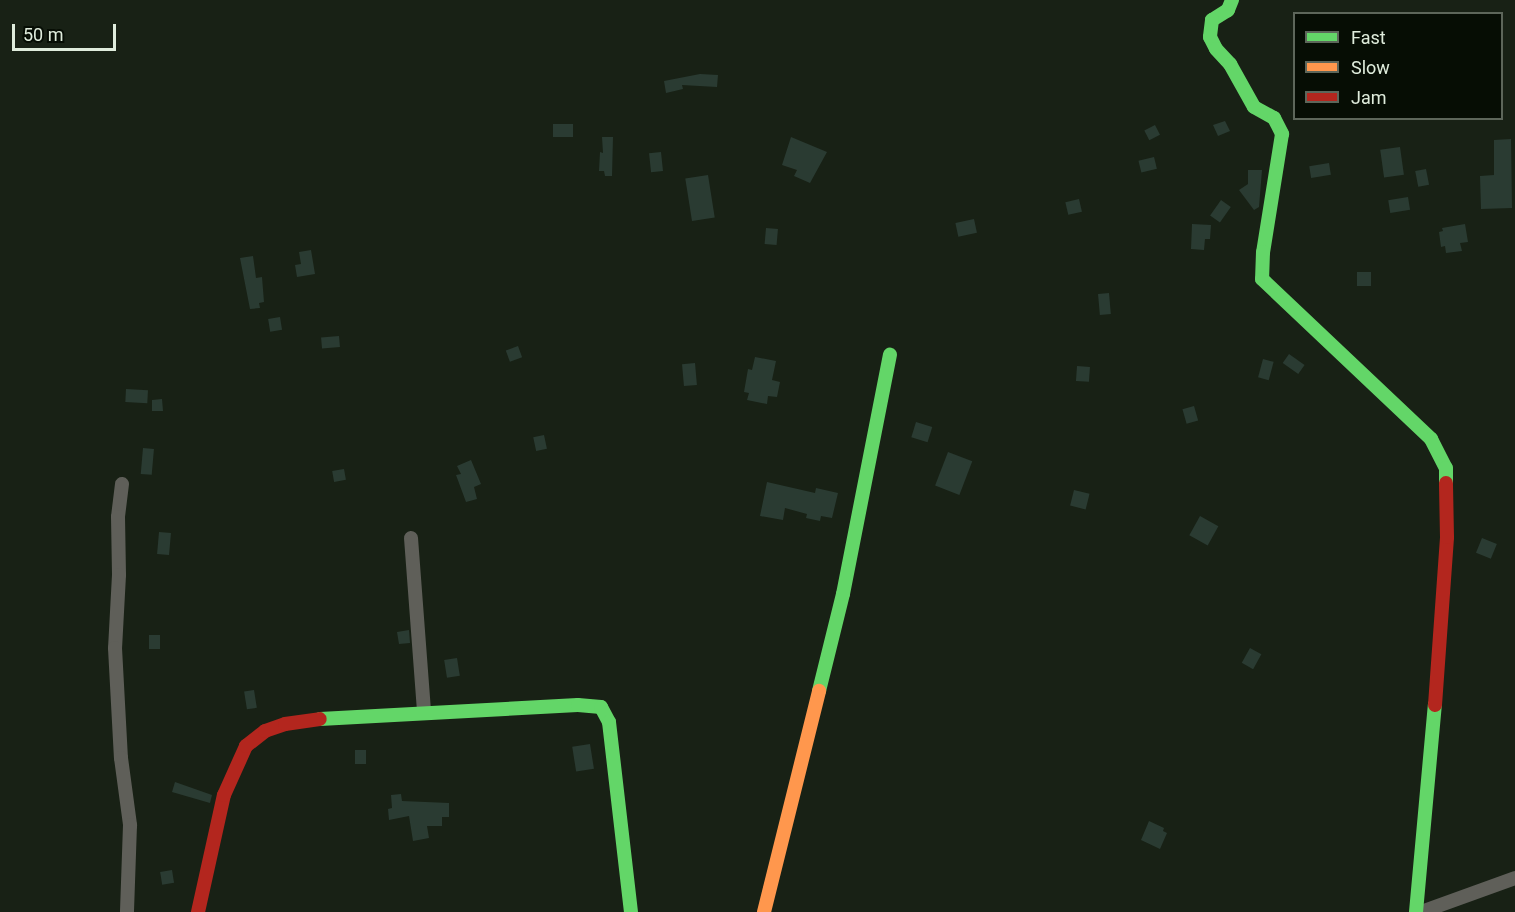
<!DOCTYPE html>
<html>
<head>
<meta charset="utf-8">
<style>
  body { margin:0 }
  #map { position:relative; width:1515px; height:912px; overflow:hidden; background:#182115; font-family:Roboto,sans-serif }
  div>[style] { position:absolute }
  .building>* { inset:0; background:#2a3b32; transform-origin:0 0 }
  .street>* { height:14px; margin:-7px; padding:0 7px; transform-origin:7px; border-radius:7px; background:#5f5f59 }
  .fast>* { height:14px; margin:-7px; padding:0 7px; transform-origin:7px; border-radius:7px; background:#63d668 }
  .slow>* { height:14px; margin:-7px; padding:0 7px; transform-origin:7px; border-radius:7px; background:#ff974d }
  .jam>* { height:14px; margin:-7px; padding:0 7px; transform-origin:7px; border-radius:7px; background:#b3261e }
  span { translate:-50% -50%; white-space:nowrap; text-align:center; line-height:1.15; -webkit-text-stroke:4.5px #060d04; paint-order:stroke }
  .legend { position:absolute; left:1293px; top:12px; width:210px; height:108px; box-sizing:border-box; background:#060d04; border:2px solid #5d665a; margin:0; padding:8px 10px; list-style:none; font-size:18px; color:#dfecdc }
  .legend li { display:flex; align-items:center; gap:12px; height:30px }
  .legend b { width:30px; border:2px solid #5d665a }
  .scale { position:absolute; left:12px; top:24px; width:104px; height:27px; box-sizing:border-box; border:3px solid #dfecdc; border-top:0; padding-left:8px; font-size:18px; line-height:21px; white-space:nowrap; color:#dfecdc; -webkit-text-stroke:4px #060d04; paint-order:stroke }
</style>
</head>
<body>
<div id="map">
  <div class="building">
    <div style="clip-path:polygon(700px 74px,718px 75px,717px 87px,682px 85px,683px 89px,666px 93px,664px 81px)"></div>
    <div style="clip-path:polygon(1225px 121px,1230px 131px,1218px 136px,1213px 125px)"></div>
    <div style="left:553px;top:124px;width:20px;height:13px"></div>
    <div style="left:1155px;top:125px;width:11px;height:12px;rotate:63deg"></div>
    <div style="clip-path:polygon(602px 137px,613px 137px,612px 176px,605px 176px,604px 171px,599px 171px,600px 152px,603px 153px)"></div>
    <div style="clip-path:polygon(791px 137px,827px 152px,810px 183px,794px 176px,797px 170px,782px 165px)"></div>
    <div style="clip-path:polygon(1511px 139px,1512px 208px,1481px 209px,1480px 176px,1494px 175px,1494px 140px)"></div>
    <div style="left:1400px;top:147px;width:28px;height:20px;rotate:82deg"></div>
    <div style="left:661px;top:152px;width:19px;height:12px;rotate:84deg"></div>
    <div style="left:1154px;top:157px;width:12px;height:16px;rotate:76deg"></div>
    <div style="left:1329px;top:163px;width:12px;height:20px;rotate:81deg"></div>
    <div style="left:1426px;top:169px;width:16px;height:11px;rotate:79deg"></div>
    <div style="clip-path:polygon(1248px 170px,1262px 170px,1259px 207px,1254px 210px,1239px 190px,1248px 184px)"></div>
    <div style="left:708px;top:175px;width:43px;height:23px;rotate:81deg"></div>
    <div style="left:1408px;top:197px;width:13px;height:20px;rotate:81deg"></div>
    <div style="left:1079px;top:199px;width:13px;height:14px;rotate:77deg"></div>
    <div style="left:1221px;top:200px;width:12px;height:19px;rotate:35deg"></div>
    <div style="left:974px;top:219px;width:14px;height:19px;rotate:78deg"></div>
    <div style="clip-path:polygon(1192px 224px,1211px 225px,1210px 239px,1205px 239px,1204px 250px,1191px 249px)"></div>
    <div style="clip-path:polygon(1465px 224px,1468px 242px,1460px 243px,1462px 251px,1446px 253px,1445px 246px,1441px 247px,1439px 232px,1443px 231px,1442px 228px)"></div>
    <div style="left:766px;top:228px;width:12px;height:16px;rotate:5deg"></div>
    <div style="clip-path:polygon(311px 250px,315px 274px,297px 277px,295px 265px,301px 264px,299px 252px)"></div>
    <div style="clip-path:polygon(253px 256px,256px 278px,262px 277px,264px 302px,259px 303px,260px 308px,250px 309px,240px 258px)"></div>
    <div style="left:1357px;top:272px;width:14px;height:14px"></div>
    <div style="left:1109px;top:293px;width:21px;height:11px;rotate:85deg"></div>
    <div style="left:280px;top:317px;width:13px;height:12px;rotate:81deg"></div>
    <div style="left:339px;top:336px;width:11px;height:18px;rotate:85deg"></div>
    <div style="left:518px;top:346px;width:12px;height:13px;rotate:70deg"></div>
    <div style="left:1289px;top:354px;width:19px;height:11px;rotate:35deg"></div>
    <div style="clip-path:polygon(755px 357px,776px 361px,772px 380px,780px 382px,777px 397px,768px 396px,767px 404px,747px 400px,749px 393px,744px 392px,748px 369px,752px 370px)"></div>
    <div style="left:1263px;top:359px;width:11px;height:19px;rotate:15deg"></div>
    <div style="left:695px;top:363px;width:22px;height:13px;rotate:85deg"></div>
    <div style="left:1077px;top:366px;width:13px;height:15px;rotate:4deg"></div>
    <div style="left:126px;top:389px;width:22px;height:13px;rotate:3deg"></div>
    <div style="clip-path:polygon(162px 399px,163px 411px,152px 411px,152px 400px)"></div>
    <div style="left:1194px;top:406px;width:15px;height:12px;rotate:74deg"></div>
    <div style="left:916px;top:422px;width:17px;height:16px;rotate:17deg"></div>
    <div style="left:544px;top:435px;width:14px;height:11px;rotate:78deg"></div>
    <div style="left:143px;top:448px;width:11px;height:26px;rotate:5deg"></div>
    <div style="left:948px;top:452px;width:26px;height:36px;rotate:21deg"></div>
    <div style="clip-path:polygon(471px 460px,481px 484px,474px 487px,477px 499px,466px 502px,456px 475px,461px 474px,457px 466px)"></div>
    <div style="left:344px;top:469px;width:11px;height:12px;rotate:80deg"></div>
    <div style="clip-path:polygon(767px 482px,815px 493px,816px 488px,838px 493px,832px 518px,821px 516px,820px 521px,806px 518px,807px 514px,785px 508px,783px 520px,760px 516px)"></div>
    <div style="left:1074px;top:490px;width:16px;height:16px;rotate:14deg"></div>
    <div style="left:1200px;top:516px;width:21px;height:22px;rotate:29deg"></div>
    <div style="left:159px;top:532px;width:12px;height:22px;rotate:5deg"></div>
    <div style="left:1482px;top:538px;width:16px;height:16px;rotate:22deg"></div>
    <div style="clip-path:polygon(409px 630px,410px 643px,399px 644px,397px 632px)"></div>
    <div style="left:149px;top:635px;width:11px;height:14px"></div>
    <div style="left:1250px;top:648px;width:13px;height:17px;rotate:29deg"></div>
    <div style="left:457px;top:658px;width:18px;height:13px;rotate:81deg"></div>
    <div style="left:254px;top:690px;width:18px;height:10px;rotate:81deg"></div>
    <div style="left:590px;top:744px;width:25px;height:18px;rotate:81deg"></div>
    <div style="left:355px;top:750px;width:11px;height:14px"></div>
    <div style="clip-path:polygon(175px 782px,212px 795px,210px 803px,172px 792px)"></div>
    <div style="clip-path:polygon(401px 794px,402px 801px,449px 803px,449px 817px,442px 817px,442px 826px,427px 826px,429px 838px,413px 841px,409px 816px,389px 820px,388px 809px,392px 808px,391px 795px)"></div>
    <div style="clip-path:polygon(1149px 821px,1164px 828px,1163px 831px,1167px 833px,1160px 849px,1141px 840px)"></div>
    <div style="left:172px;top:870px;width:13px;height:12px;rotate:81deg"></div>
  </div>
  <div class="street">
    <div style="left:122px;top:484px;width:33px;rotate:97deg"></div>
    <div style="left:118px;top:517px;width:58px;rotate:89deg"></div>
    <div style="left:119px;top:575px;width:73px;rotate:93.1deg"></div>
    <div style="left:115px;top:648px;width:110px;rotate:86.9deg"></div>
    <div style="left:121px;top:758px;width:68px;rotate:82.3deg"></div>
    <div style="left:130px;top:825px;width:87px;rotate:92deg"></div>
    <div style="left:411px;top:538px;width:174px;rotate:85.7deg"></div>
    <div style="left:1421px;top:912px;width:100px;rotate:-19.9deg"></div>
  </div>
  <div class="fast">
    <div style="left:1232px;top:0;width:11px;rotate:112deg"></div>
    <div style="left:1228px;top:10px;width:19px;rotate:148deg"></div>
    <div style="left:1212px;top:20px;width:17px;rotate:97deg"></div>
    <div style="left:1210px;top:37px;width:13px;rotate:63deg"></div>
    <div style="left:1216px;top:49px;width:21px;rotate:47deg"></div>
    <div style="left:1230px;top:64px;width:49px;rotate:60.8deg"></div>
    <div style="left:1254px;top:107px;width:23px;rotate:29deg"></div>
    <div style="left:1274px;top:118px;width:18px;rotate:63deg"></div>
    <div style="left:1282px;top:134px;width:120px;rotate:99.1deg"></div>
    <div style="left:1263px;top:252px;width:27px;rotate:92deg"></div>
    <div style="left:1262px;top:279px;width:233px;rotate:43.4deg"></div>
    <div style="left:1431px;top:439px;width:33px;rotate:63deg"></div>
    <div style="left:1446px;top:468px;width:15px;rotate:90deg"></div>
    <div style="left:819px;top:691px;width:100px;rotate:-76.1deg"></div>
    <div style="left:843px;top:594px;width:244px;rotate:-78.9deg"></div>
    <div style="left:320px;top:719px;width:258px;rotate:-3.1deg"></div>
    <div style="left:578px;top:705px;width:23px;rotate:5deg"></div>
    <div style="left:601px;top:707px;width:17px;rotate:62deg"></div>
    <div style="left:609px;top:722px;width:191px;rotate:83.4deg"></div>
    <div style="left:1416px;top:912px;width:208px;rotate:-84.8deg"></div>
  </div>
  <div class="slow">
    <div style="left:764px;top:912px;width:228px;rotate:-76deg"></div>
  </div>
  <div class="jam">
    <div style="left:1435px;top:705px;width:168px;rotate:-85.9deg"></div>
    <div style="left:1447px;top:537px;width:54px;rotate:-91.1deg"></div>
    <div style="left:198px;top:912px;width:120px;rotate:-77.5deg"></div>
    <div style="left:224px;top:795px;width:54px;rotate:-65.8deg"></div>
    <div style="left:246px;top:746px;width:24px;rotate:-38deg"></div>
    <div style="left:265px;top:731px;width:21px;rotate:-19deg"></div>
    <div style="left:285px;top:724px;width:35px;rotate:-8deg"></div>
  </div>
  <ul class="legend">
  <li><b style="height:8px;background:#63d668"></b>Fast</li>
  <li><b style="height:8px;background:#ff974d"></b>Slow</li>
  <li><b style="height:8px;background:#b3261e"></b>Jam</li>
  </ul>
  <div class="scale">50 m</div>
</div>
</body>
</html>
